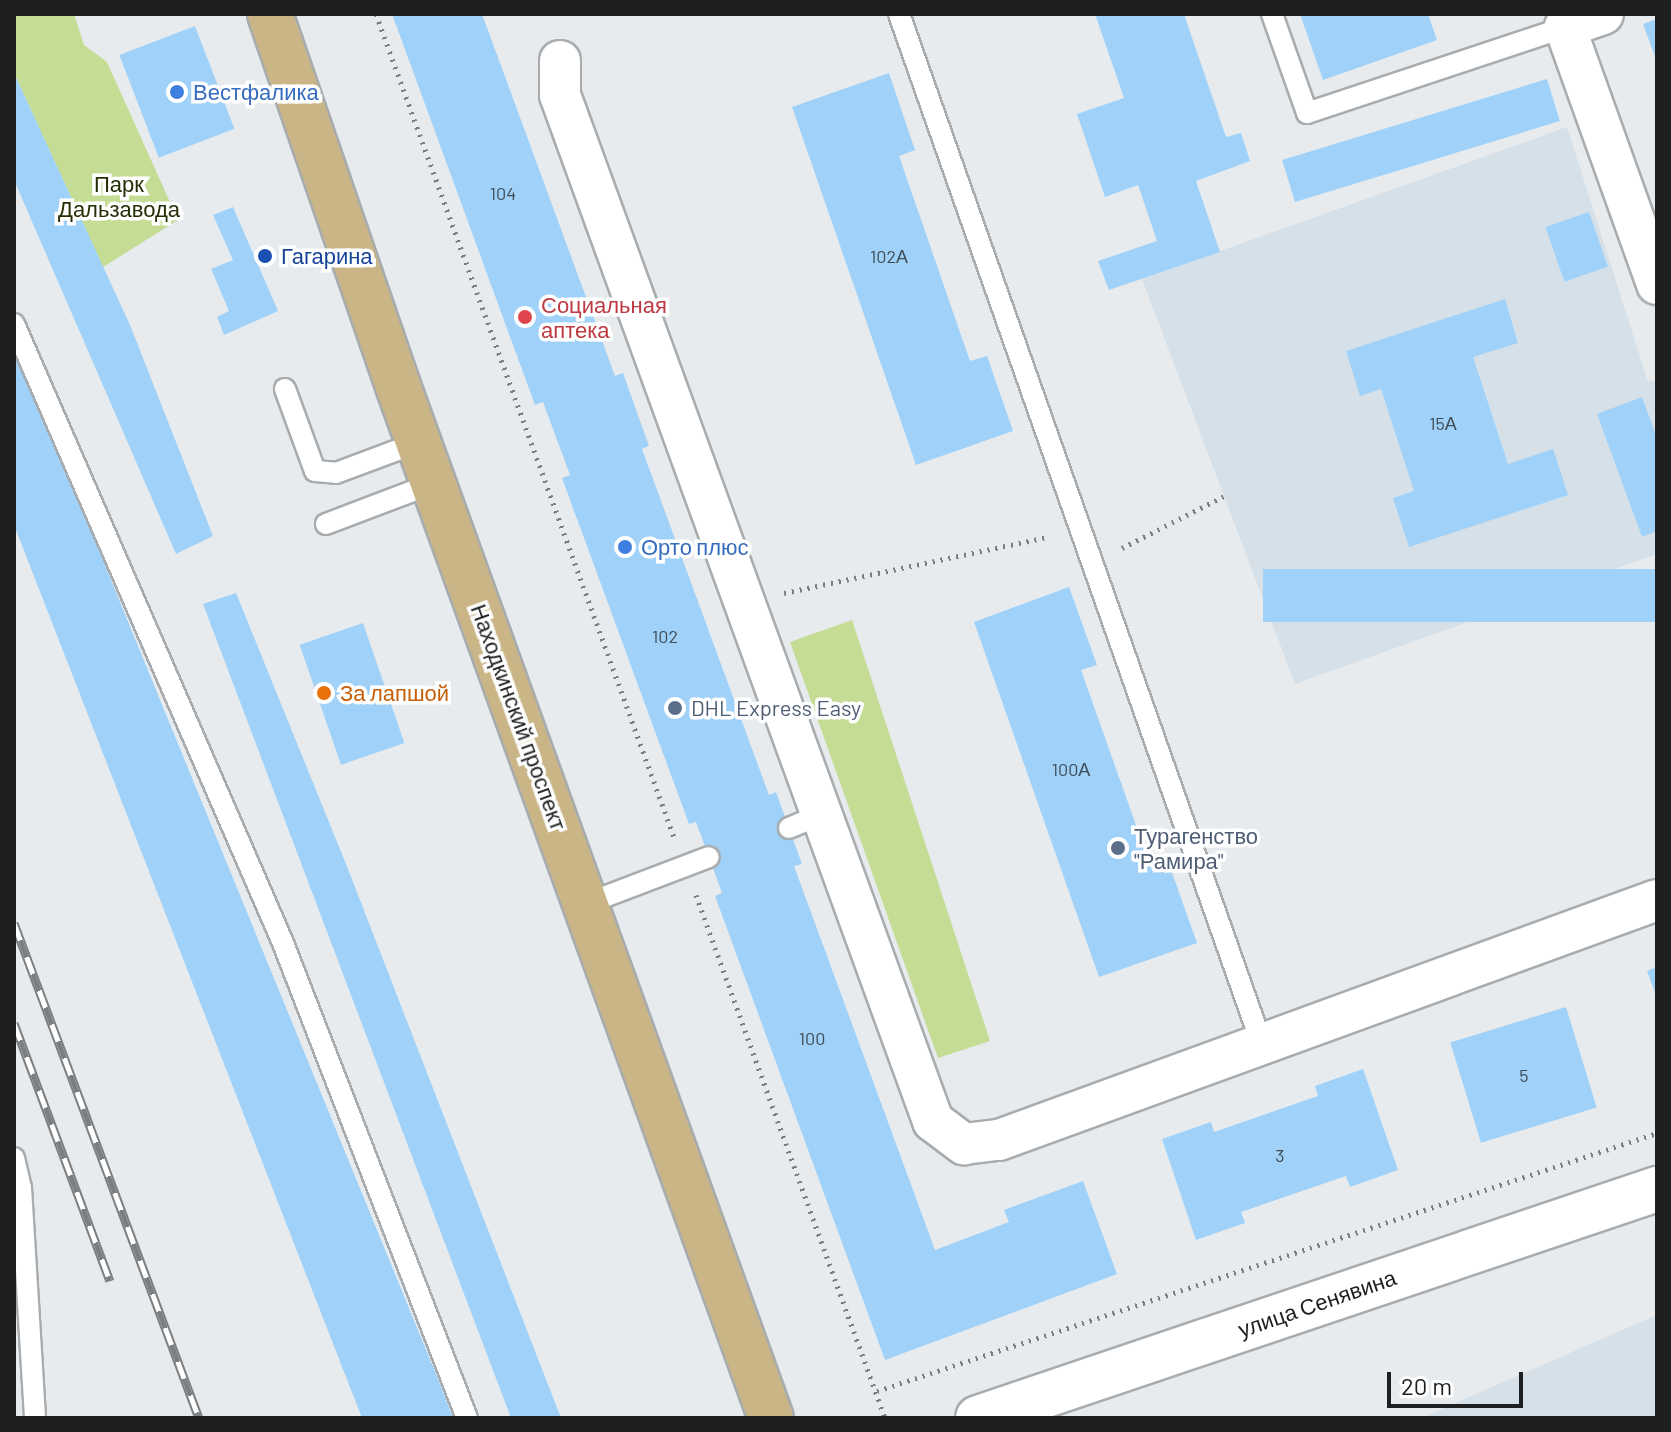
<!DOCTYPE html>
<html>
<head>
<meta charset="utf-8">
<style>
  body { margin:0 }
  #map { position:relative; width:1671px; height:1432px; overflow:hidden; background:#e7ebee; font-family:Barlow,sans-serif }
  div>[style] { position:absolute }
  .built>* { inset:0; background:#d5e0e8 }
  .green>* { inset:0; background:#c4dc94 }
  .building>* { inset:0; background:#a0d2f9; transform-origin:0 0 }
  .path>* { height:5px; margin-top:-2.5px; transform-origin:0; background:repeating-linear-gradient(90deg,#7b7e80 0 2px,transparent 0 8px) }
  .roads { filter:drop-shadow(2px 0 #a8acaf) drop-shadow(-2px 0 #a8acaf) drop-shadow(0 2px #a8acaf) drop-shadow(0 -2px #a8acaf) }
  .lane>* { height:20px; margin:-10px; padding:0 10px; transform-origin:10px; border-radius:10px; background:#fff }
  .street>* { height:40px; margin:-20px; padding:0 20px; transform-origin:20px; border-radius:20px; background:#fff }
  .secondary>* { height:44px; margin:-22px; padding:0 22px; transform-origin:22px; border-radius:22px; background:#fff }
  .primary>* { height:44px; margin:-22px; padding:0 22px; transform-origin:22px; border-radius:22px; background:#c9b586 }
  .rail>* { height:9px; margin-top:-4.5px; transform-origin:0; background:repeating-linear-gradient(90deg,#fff 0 18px,#7c7f81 0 36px); box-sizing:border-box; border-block:2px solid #7c7f81 }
  .dots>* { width:22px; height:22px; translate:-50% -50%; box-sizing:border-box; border:4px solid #fff; border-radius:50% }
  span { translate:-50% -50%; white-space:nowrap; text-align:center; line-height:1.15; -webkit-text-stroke:7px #fff; paint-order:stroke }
  .number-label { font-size:18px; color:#3e4c57 }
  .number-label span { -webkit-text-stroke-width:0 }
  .shop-label { font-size:22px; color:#366cbe }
  .left { translate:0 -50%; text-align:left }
  .park-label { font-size:22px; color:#253007 }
  .transit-label { font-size:22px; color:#164399 }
  .health-label { font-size:22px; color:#be3a42 }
  .food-label { font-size:22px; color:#c56008 }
  .service-label { font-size:22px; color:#4e5e75 }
  .street-label { font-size:22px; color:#1e1f21 }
  .frame { position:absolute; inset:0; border:16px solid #1e1f21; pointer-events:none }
  .scale { position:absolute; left:1387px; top:1372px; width:136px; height:36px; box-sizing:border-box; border:4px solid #1e1f21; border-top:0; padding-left:10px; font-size:24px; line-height:28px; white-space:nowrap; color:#1e1f21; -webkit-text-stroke:6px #fff; paint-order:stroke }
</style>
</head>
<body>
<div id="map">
  <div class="built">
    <div style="clip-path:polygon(1567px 127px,1648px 382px,1657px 380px,1657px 554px,1295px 684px,1142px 279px)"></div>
    <div style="clip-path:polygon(1657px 1315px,1657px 1418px,1421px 1418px)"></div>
  </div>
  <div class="green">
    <div style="clip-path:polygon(14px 14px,74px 14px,84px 45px,107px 62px,178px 220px,103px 267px,14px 73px)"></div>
    <div style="clip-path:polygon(852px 620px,990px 1041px,938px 1058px,790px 642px)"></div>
  </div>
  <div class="building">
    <div style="clip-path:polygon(392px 14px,482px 14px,615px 376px,623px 373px,649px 446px,642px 449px,769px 795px,776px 792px,802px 864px,794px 866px,935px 1250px,1009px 1222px,1004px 1210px,1083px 1181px,1117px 1274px,885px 1360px,715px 896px,722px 893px,709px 857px,696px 822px,689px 824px,562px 478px,570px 475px,543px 402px,535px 405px)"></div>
    <div style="clip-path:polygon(1095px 14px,1184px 14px,1226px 137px,1241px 133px,1250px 161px,1196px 181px,1220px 252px,1109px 290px,1098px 261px,1157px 241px,1138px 185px,1105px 197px,1077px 114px,1124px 98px)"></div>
    <div style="clip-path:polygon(1300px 14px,1428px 14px,1437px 40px,1323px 80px)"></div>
    <div style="clip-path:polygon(1657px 19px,1657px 62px,1643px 24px)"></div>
    <div style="left:195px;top:26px;width:110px;height:81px;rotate:69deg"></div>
    <div style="clip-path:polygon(14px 73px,130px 325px,213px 536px,176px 554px,14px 180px)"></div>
    <div style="clip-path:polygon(889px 73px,915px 150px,899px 156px,970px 361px,987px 356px,1013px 431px,916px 465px,792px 107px)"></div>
    <div style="left:1547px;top:79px;width:44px;height:277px;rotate:73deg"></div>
    <div style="clip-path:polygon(233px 207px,278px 311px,224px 335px,217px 317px,229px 311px,211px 269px,233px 260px,213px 215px)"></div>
    <div style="left:1589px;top:212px;width:58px;height:46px;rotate:71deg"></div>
    <div style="clip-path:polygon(1505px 299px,1518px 343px,1473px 357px,1508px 464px,1553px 449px,1568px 495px,1409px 547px,1393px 498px,1414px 491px,1381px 389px,1360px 396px,1346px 351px)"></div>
    <div style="clip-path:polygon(14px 343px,438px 1379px,453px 1418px,362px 1418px,14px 525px)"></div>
    <div style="clip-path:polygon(1642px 397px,1657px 438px,1657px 531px,1642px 537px,1597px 414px)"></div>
    <div style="left:1657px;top:569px;width:53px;height:394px;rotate:90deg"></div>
    <div style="clip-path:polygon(1069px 587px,1097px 665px,1081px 670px,1153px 873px,1170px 867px,1197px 943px,1099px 977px,974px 622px)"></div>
    <div style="clip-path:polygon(236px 593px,346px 864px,561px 1418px,511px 1418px,203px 604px)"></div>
    <div style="left:363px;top:623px;width:127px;height:67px;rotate:71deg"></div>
    <div style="clip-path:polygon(1657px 967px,1657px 998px,1647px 971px)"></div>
    <div style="left:1566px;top:1007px;width:105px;height:121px;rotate:73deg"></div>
    <div style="clip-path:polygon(1363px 1069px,1398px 1170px,1350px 1187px,1346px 1176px,1241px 1212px,1245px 1223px,1196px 1240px,1162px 1139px,1211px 1122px,1214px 1132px,1318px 1096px,1315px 1086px)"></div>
  </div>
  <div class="path">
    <div style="left:376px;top:14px;width:875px;rotate:70.1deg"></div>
    <div style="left:1122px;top:548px;width:114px;rotate:-27deg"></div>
    <div style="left:784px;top:593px;width:270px;rotate:-12deg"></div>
    <div style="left:696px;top:895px;width:556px;rotate:70.13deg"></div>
    <div style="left:877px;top:1391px;width:822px;rotate:-18.3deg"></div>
  </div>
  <div class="roads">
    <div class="lane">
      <div style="left:899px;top:14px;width:1090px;rotate:70.6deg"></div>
      <div style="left:1272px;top:14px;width:105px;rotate:70.5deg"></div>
      <div style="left:1307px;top:113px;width:272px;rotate:-18.4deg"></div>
      <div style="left:14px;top:324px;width:675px;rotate:66.51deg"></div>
      <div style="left:283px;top:943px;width:509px;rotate:68.83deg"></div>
      <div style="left:285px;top:389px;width:87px;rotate:69.9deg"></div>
      <div style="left:315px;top:471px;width:21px;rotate:5deg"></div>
      <div style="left:336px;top:473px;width:89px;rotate:-20.5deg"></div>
      <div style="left:326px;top:524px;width:116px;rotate:-20.8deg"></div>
      <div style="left:789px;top:828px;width:38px;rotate:-23deg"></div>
      <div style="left:588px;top:903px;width:129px;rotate:-20.8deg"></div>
      <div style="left:14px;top:1158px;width:31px;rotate:77deg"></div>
      <div style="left:21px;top:1188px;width:230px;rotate:86.5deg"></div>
    </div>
    <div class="street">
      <div style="left:1603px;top:14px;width:40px;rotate:161.1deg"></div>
      <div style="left:1565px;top:27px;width:273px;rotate:70.3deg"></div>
      <div style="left:560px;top:61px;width:34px;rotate:90deg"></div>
      <div style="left:560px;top:95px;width:1092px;rotate:70.02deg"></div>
      <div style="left:933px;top:1121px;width:39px;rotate:37deg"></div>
      <div style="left:964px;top:1144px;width:35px;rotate:-7deg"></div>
      <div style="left:999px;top:1140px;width:700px;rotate:-20.04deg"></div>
    </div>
    <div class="secondary">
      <div style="left:978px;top:1418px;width:717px;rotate:-18.64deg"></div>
    </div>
    <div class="primary">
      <div style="left:270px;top:14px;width:393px;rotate:71deg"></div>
      <div style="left:398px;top:386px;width:1097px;rotate:70.13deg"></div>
    </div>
  </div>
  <div class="rail">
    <div style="left:14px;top:923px;width:528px;rotate:69.51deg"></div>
    <div style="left:14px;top:1023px;width:275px;rotate:69.6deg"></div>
  </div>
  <div class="dots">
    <div style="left:177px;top:92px;background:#3f7fe0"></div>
    <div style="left:265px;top:256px;background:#1a4fb4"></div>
    <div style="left:525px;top:317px;background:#e0444e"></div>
    <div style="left:625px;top:547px;background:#3f7fe0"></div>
    <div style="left:324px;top:693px;background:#e8710a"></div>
    <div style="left:675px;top:708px;background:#5c6f8a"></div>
    <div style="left:1118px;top:848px;background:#5c6f8a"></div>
  </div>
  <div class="number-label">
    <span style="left:503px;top:193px">104</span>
    <span style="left:889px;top:256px">102А</span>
    <span style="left:1443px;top:423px">15А</span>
    <span style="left:665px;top:636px">102</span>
    <span style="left:1071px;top:769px">100А</span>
    <span style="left:812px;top:1038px">100</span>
    <span style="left:1524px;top:1075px">5</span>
    <span style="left:1280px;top:1155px">3</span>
  </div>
  <div class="shop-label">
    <span class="left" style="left:193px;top:92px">Вестфалика</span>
    <span class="left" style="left:641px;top:547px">Орто плюс</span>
  </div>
  <div class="park-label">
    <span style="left:119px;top:196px">Парк<br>Дальзавода</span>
  </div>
  <div class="transit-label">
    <span class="left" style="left:281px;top:256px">Гагарина</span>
  </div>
  <div class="health-label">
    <span class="left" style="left:541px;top:317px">Социальная<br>аптека</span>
  </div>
  <div class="food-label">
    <span class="left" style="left:340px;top:693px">За лапшой</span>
  </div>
  <div class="service-label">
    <span class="left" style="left:691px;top:708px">DHL Express Easy</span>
    <span class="left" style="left:1134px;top:848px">Турагенство<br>"Рамира"</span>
  </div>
  <div class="street-label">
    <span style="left:519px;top:717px;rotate:70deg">Находкинский проспект</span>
    <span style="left:1317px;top:1303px;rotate:-19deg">улица Сенявина</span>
  </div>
  <div class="frame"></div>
  <div class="scale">20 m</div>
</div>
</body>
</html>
